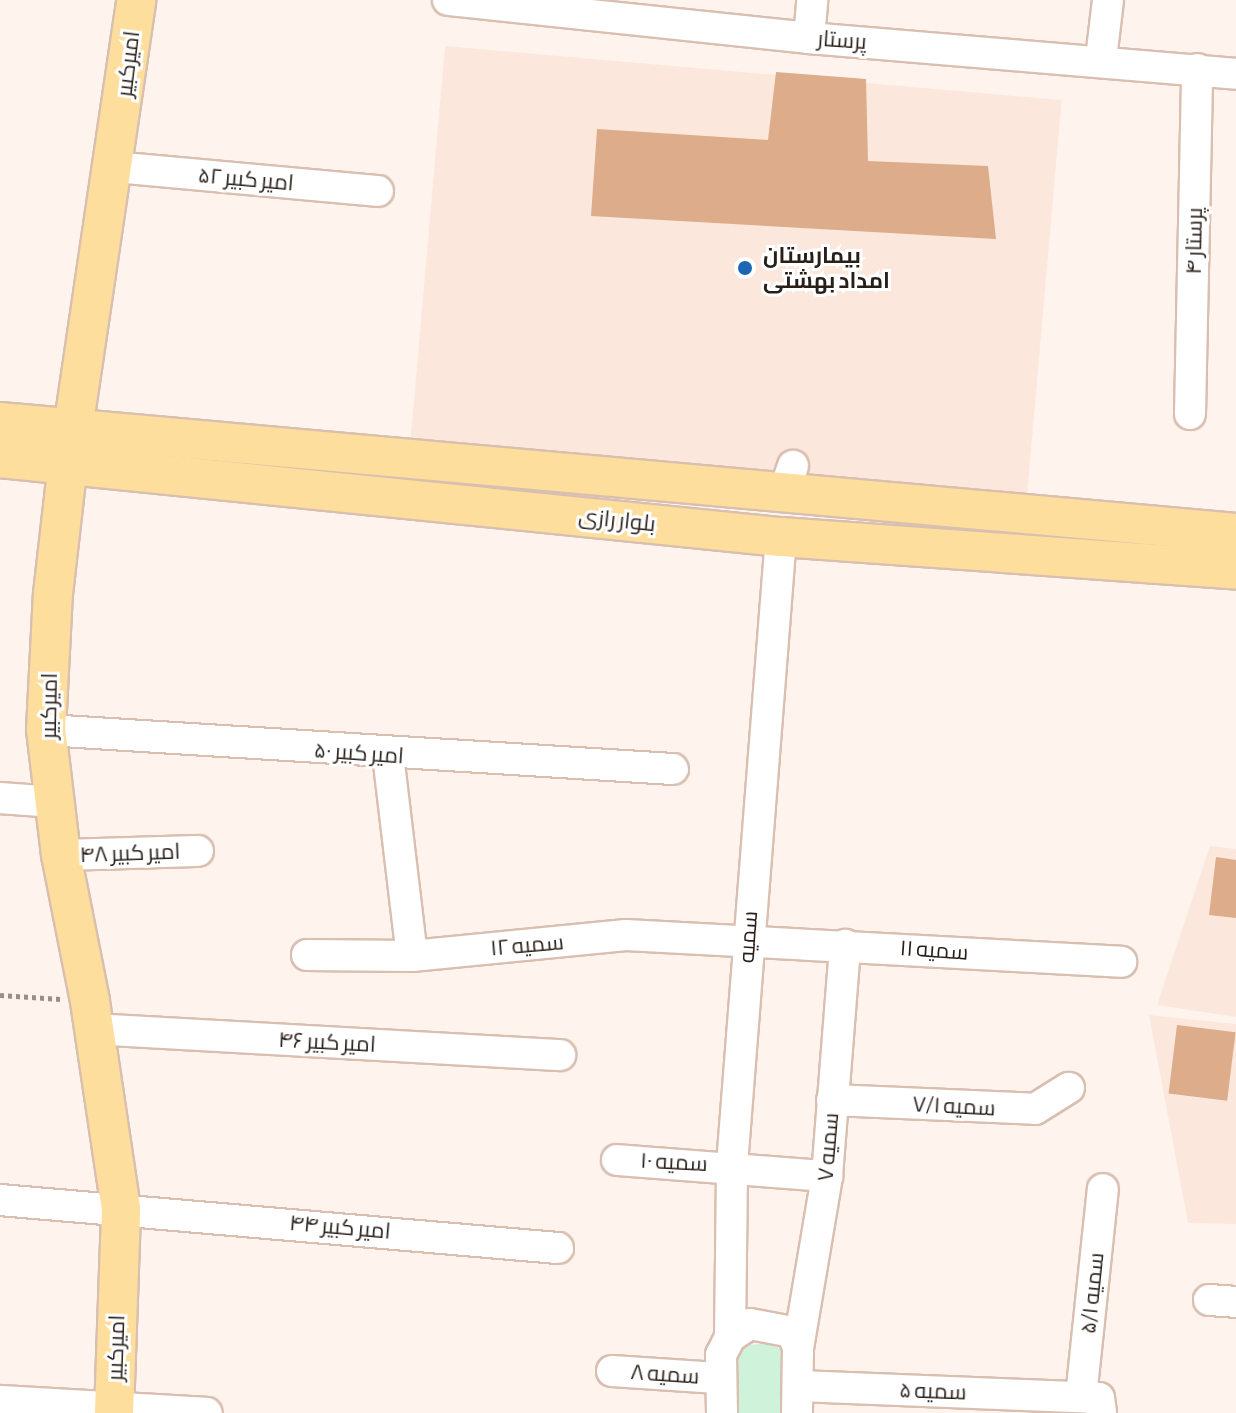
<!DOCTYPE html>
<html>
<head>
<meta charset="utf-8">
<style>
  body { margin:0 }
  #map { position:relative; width:1236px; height:1413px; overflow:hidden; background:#fef4ed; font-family:"Asap Condensed",Cairo,sans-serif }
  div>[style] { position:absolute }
  .built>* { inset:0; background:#fce7dc; transform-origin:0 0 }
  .green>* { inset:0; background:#cff3da }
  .building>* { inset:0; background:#ddac8a; transform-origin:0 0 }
  .path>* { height:5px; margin-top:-2.5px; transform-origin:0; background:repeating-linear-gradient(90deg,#998f89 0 4px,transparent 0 8px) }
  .roads { filter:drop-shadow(2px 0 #d8bfb0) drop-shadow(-2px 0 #d8bfb0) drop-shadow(0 2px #d8bfb0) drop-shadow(0 -2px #d8bfb0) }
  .minor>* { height:30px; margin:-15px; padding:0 15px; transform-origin:15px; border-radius:15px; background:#fff }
  .major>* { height:38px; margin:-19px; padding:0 19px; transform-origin:19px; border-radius:19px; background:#fede9c }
  .dots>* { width:22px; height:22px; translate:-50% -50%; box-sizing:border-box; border:4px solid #fff; border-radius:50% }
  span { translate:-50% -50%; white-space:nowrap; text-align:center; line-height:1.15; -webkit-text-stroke:6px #fff; paint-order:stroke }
  .street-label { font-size:22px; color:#281f19 }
  .poi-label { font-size:22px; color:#281f19; font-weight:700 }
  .left { translate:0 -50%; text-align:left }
</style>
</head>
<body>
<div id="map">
  <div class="built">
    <div style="left:445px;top:46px;width:619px;height:395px;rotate:5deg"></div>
    <div style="clip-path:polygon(1210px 846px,1236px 849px,1236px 1017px,1157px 1005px)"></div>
    <div style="clip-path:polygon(1149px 1015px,1236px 1024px,1236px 1224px,1188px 1223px)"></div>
  </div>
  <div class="green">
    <div style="clip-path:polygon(773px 1343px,781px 1350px,784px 1413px,737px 1413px,735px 1361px,746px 1345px)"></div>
  </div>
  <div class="building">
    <div style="clip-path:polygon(776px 72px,866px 79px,868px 161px,988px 166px,996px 239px,591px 216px,597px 129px,768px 140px)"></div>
    <div style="clip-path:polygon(1216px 857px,1236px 860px,1236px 918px,1209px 915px)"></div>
    <div style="left:1177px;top:1025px;width:59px;height:69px;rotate:7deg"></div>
  </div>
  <div class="path">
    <div style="left:0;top:995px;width:61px;rotate:3.8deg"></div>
  </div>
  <div class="roads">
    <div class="minor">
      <div style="left:448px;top:0;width:363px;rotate:6deg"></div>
      <div style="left:809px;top:38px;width:429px;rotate:4.8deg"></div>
      <div style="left:809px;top:38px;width:38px;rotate:-85deg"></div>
      <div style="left:1101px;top:59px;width:59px;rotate:-83.2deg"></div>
      <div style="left:114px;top:167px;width:265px;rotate:5.2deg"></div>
      <div style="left:1190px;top:414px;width:345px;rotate:-88.8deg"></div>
      <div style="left:783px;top:495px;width:31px;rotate:-71deg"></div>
      <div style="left:46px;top:730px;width:628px;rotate:3.56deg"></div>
      <div style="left:388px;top:755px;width:202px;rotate:83.2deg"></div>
      <div style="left:0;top:798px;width:54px;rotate:4.2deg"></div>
      <div style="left:61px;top:855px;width:137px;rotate:-1.7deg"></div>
      <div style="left:307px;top:955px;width:105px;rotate:0.5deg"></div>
      <div style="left:412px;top:956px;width:215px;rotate:-5.6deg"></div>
      <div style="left:626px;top:935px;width:496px;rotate:3.1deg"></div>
      <div style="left:94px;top:1029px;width:467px;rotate:3.2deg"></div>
      <div style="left:832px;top:1100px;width:203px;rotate:2.5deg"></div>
      <div style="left:1035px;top:1109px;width:40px;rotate:-32deg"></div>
      <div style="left:617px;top:1160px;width:211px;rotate:4.4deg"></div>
      <div style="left:0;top:1200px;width:560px;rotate:4.92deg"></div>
      <div style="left:1209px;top:1300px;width:27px;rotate:4deg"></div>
      <div style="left:730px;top:1337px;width:172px;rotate:-89.3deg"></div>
      <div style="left:732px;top:1165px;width:630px;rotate:-85.54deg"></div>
      <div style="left:798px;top:1348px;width:174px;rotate:-80.4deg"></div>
      <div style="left:827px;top:1176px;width:232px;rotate:-85.5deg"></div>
      <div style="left:612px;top:1371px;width:106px;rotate:3.8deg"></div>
      <div style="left:799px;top:1386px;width:300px;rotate:2.3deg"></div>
      <div style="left:1099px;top:1398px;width:15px;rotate:82deg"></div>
      <div style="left:1081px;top:1397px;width:209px;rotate:-84deg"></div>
      <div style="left:0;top:1401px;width:207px;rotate:3.3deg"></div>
      <div style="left:722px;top:1413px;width:58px;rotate:-91deg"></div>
      <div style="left:721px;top:1355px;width:20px;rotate:-63deg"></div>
      <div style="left:730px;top:1337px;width:24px;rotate:-33deg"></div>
      <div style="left:750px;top:1324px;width:43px;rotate:10.8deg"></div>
      <div style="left:792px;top:1332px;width:17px;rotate:69deg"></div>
      <div style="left:798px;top:1348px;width:65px;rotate:90.9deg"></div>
    </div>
    <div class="major">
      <div style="left:0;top:422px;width:1241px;rotate:5.13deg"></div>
      <div style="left:0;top:458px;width:785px;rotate:5.78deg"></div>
      <div style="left:781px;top:537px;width:456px;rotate:4.1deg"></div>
      <div style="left:114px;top:1413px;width:204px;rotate:-88deg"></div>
      <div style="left:121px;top:1209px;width:210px;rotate:-98.5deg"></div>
      <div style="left:90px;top:1001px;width:149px;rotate:-101.2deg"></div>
      <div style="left:61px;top:855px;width:126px;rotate:-96.8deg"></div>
      <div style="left:46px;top:730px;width:136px;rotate:-87.1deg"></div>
      <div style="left:53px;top:594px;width:132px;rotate:-83.5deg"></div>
      <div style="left:68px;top:463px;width:468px;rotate:-81.6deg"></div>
    </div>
  </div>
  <div class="dots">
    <div style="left:745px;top:268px;background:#1c66b6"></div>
  </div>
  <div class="street-label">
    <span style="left:842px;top:40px;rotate:4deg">پرستار</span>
    <span style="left:128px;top:64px;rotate:-83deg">امیرکبیر</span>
    <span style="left:246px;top:179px;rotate:5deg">امیر کبیر ۵۲</span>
    <span style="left:1194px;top:241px;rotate:-89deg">پرستار ۴</span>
    <span style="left:617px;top:520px;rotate:6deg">بلوار رازی</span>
    <span style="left:49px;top:706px;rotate:-89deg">امیرکبیر</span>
    <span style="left:359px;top:753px;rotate:4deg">امیر کبیر ۵۰</span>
    <span style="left:130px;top:853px;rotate:-2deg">امیر کبیر ۴۸</span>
    <span style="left:748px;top:937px;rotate:-86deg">سمیه</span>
    <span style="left:527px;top:945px;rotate:-5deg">سمیه ۱۲</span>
    <span style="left:934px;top:950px;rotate:4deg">سمیه ۱۱</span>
    <span style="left:327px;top:1042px;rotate:3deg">امیر کبیر ۴۶</span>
    <span style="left:954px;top:1106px;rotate:3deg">سمیه ۷/۱</span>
    <span style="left:828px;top:1147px;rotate:-85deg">سمیه ۷</span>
    <span style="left:674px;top:1162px;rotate:3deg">سمیه ۱۰</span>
    <span style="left:340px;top:1227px;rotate:5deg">امیر کبیر ۴۴</span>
    <span style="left:1092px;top:1293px;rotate:-84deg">سمیه ۵/۱</span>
    <span style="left:116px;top:1348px;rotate:-88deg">امیرکبیر</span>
    <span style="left:665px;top:1374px;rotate:4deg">سمیه ۸</span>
    <span style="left:933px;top:1391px;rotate:2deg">سمیه ۵</span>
  </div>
  <div class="poi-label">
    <span class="left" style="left:763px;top:268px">بیمارستان<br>امداد بهشتی</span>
  </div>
</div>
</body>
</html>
